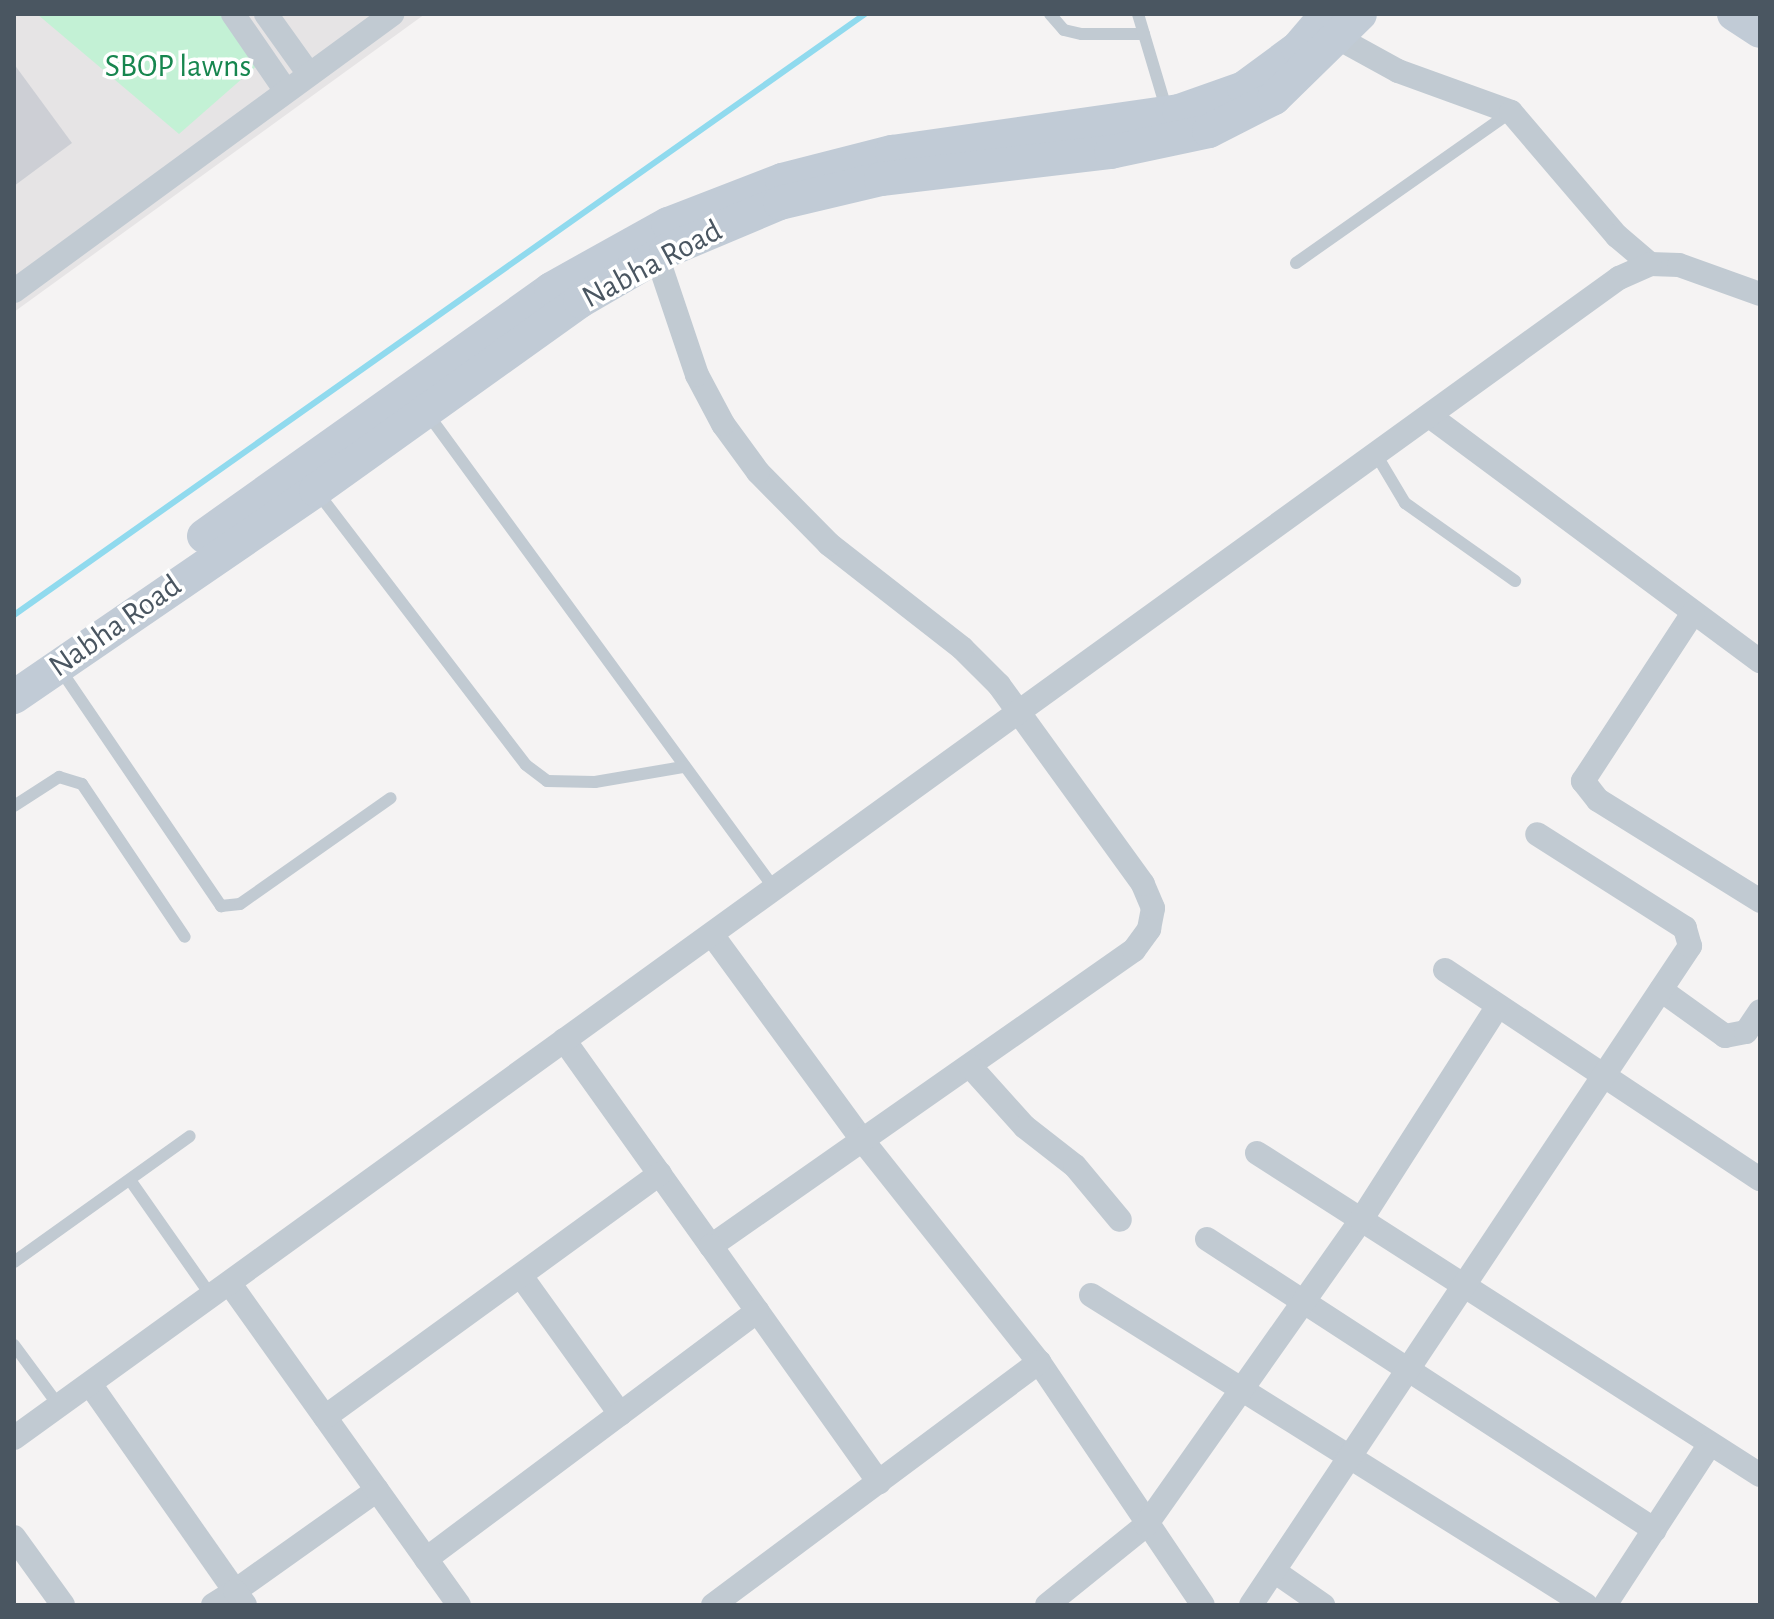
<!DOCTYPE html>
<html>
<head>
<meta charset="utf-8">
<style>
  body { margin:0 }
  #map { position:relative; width:1774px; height:1619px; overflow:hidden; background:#f5f3f3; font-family:"Alegreya Sans",sans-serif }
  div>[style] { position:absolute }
  .education>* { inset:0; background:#e6e4e5 }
  .green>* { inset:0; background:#c3f1d5 }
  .stream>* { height:6px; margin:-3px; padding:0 3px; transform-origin:3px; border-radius:3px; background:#90daee }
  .building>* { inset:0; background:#cdcfd5 }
  .service>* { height:12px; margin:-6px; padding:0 6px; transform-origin:6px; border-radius:6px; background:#c1cad2 }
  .minor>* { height:24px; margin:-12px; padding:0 12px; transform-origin:12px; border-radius:12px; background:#c1cad2 }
  .secondary>* { height:34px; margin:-17px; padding:0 17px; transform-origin:17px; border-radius:17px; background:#c1cbd6 }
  span { translate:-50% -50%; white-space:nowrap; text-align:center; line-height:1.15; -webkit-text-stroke:7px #fff; paint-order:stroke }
  .park-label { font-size:32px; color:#17864f }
  .street-label { font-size:32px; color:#4a5661 }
  .frame { position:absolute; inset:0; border:16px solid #4a5661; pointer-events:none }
</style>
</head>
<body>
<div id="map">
  <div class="education">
    <div style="clip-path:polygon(14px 14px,425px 14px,14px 312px)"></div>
  </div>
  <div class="green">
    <div style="clip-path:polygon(37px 14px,227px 14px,261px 62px,179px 134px)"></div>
  </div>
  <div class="stream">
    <div style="left:14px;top:615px;width:1042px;rotate:-35.23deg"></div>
  </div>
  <div class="building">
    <div style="clip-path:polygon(14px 64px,72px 143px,14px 186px)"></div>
  </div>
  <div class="service">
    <div style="left:1050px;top:14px;width:21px;rotate:49deg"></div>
    <div style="left:1064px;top:30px;width:18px;rotate:13deg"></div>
    <div style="left:1082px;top:34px;width:62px"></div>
    <div style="left:1138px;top:14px;width:101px;rotate:73.4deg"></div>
    <div style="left:1296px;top:263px;width:263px;rotate:-35.1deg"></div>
    <div style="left:427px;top:413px;width:588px;rotate:53.85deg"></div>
    <div style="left:1377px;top:456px;width:55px;rotate:59.2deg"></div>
    <div style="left:1405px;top:503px;width:135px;rotate:35.3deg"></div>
    <div style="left:318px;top:493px;width:342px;rotate:52.6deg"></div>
    <div style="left:526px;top:765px;width:26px;rotate:37deg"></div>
    <div style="left:547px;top:781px;width:48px;rotate:1.2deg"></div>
    <div style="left:595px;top:782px;width:89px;rotate:-9.7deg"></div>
    <div style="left:60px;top:669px;width:287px;rotate:55.8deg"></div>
    <div style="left:221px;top:906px;width:19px;rotate:-6deg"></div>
    <div style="left:240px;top:904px;width:184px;rotate:-35.1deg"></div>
    <div style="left:14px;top:806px;width:54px;rotate:-32.8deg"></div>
    <div style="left:59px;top:777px;width:24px;rotate:17deg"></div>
    <div style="left:82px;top:784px;width:184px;rotate:56.1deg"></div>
    <div style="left:130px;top:1180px;width:143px;rotate:55deg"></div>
    <div style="left:14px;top:1262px;width:216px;rotate:-35.6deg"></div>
    <div style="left:14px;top:1345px;width:76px;rotate:53.6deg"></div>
  </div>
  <div class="minor">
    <div style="left:233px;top:14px;width:93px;rotate:55.5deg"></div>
    <div style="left:266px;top:14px;width:74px;rotate:54.4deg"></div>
    <div style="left:1338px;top:38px;width:68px;rotate:28.8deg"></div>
    <div style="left:1398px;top:71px;width:120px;rotate:19.9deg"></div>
    <div style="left:1511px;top:112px;width:163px;rotate:49.5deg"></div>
    <div style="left:1617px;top:236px;width:43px;rotate:40.3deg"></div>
    <div style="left:1650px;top:264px;width:29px;rotate:2deg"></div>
    <div style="left:1679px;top:265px;width:86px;rotate:19.7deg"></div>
    <div style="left:14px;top:291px;width:469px;rotate:-36.2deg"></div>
    <div style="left:1431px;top:417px;width:410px;rotate:36.6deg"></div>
    <div style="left:1693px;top:613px;width:201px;rotate:123.2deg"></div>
    <div style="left:1583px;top:781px;width:24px;rotate:52deg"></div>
    <div style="left:1598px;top:800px;width:191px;rotate:31.9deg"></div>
    <div style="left:713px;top:936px;width:254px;rotate:53.8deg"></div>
    <div style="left:863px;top:1141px;width:283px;rotate:51.5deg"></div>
    <div style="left:1039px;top:1362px;width:293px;rotate:56deg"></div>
    <div style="left:1445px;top:970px;width:378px;rotate:33.6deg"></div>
    <div style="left:1661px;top:990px;width:79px;rotate:35.7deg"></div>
    <div style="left:1725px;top:1036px;width:21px;rotate:-11deg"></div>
    <div style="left:1746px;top:1032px;width:25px;rotate:-56deg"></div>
    <div style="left:564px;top:1040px;width:253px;rotate:54.5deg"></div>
    <div style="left:711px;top:1246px;width:516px;rotate:-34.98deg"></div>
    <div style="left:1134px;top:950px;width:26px;rotate:-54deg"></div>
    <div style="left:1149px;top:929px;width:21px;rotate:-79deg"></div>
    <div style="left:1153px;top:908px;width:26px;rotate:-113deg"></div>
    <div style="left:1143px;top:884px;width:246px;rotate:-125.9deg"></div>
    <div style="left:999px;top:685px;width:52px;rotate:-135deg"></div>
    <div style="left:962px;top:648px;width:169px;rotate:-142deg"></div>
    <div style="left:829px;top:544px;width:101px;rotate:-134.6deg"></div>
    <div style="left:758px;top:472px;width:59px;rotate:-126.1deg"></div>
    <div style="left:723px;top:424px;width:55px;rotate:-118deg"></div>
    <div style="left:697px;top:375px;width:126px;rotate:-108.6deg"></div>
    <div style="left:970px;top:1066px;width:82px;rotate:48deg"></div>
    <div style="left:1025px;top:1127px;width:63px;rotate:38deg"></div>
    <div style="left:1075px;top:1166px;width:70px;rotate:50.2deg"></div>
    <div style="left:1257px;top:1153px;width:597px;rotate:32.63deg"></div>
    <div style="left:1207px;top:1239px;width:534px;rotate:33.01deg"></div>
    <div style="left:711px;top:1246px;width:290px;rotate:54.6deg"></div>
    <div style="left:521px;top:1276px;width:170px;rotate:54.3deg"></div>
    <div style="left:1091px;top:1295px;width:584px;rotate:32.06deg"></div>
    <div style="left:90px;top:1384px;width:253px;rotate:55deg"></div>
    <div style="left:235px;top:1591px;width:174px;rotate:-35.4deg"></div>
    <div style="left:377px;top:1490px;width:253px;rotate:-125.5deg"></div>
    <div style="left:325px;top:1417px;width:414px;rotate:-36deg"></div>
    <div style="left:14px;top:1438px;width:1980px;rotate:-35.86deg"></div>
    <div style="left:1619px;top:278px;width:34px;rotate:-24deg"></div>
    <div style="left:377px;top:1490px;width:141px;rotate:54.5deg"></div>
    <div style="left:14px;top:1537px;width:84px;rotate:54.2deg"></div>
    <div style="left:426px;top:1559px;width:414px;rotate:-36.8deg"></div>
    <div style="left:1274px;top:1571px;width:60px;rotate:34.8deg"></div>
    <div style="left:213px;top:1605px;width:26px;rotate:-32deg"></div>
    <div style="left:235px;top:1591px;width:17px;rotate:54deg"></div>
    <div style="left:713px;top:1605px;width:407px;rotate:-36.7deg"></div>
    <div style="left:1047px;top:1605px;width:127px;rotate:-38.9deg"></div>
    <div style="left:1146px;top:1525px;width:373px;rotate:-54.8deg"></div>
    <div style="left:1361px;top:1220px;width:254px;rotate:-57.4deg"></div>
    <div style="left:1251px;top:1605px;width:792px;rotate:-56.33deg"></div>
    <div style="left:1690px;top:946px;width:19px;rotate:-106deg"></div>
    <div style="left:1685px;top:928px;width:175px;rotate:-147.6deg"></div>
    <div style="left:1605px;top:1605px;width:192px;rotate:-56.9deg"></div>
  </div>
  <div class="secondary">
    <div style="left:1734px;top:14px;width:31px;rotate:33deg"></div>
    <div style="left:204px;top:536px;width:426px;rotate:-35.4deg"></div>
    <div style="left:551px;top:289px;width:134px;rotate:-29.1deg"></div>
    <div style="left:668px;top:224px;width:122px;rotate:-21.1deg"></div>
    <div style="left:782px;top:180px;width:114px;rotate:-14.3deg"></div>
    <div style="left:892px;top:152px;width:290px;rotate:-8.1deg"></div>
    <div style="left:1179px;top:111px;width:69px;rotate:-19.5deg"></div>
    <div style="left:1244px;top:88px;width:67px;rotate:-36.5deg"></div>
    <div style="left:1298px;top:48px;width:45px;rotate:-49.5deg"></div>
    <div style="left:14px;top:697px;width:366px;rotate:-34.4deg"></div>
    <div style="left:316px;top:490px;width:325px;rotate:-35.6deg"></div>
    <div style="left:580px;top:301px;width:99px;rotate:-30.2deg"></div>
    <div style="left:666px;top:251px;width:124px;rotate:-22.8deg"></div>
    <div style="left:780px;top:203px;width:104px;rotate:-13.4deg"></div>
    <div style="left:881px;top:179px;width:232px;rotate:-6.7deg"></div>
    <div style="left:1111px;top:152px;width:100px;rotate:-12.1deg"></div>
    <div style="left:1209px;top:131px;width:73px;rotate:-26.9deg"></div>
    <div style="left:1274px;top:98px;width:120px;rotate:-44.3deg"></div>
  </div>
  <div class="park-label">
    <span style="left:178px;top:66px">SBOP lawns</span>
  </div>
  <div class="street-label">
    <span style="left:652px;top:264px;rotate:-28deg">Nabha Road</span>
    <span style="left:115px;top:626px;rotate:-35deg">Nabha Road</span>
  </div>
  <div class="frame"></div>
</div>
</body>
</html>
